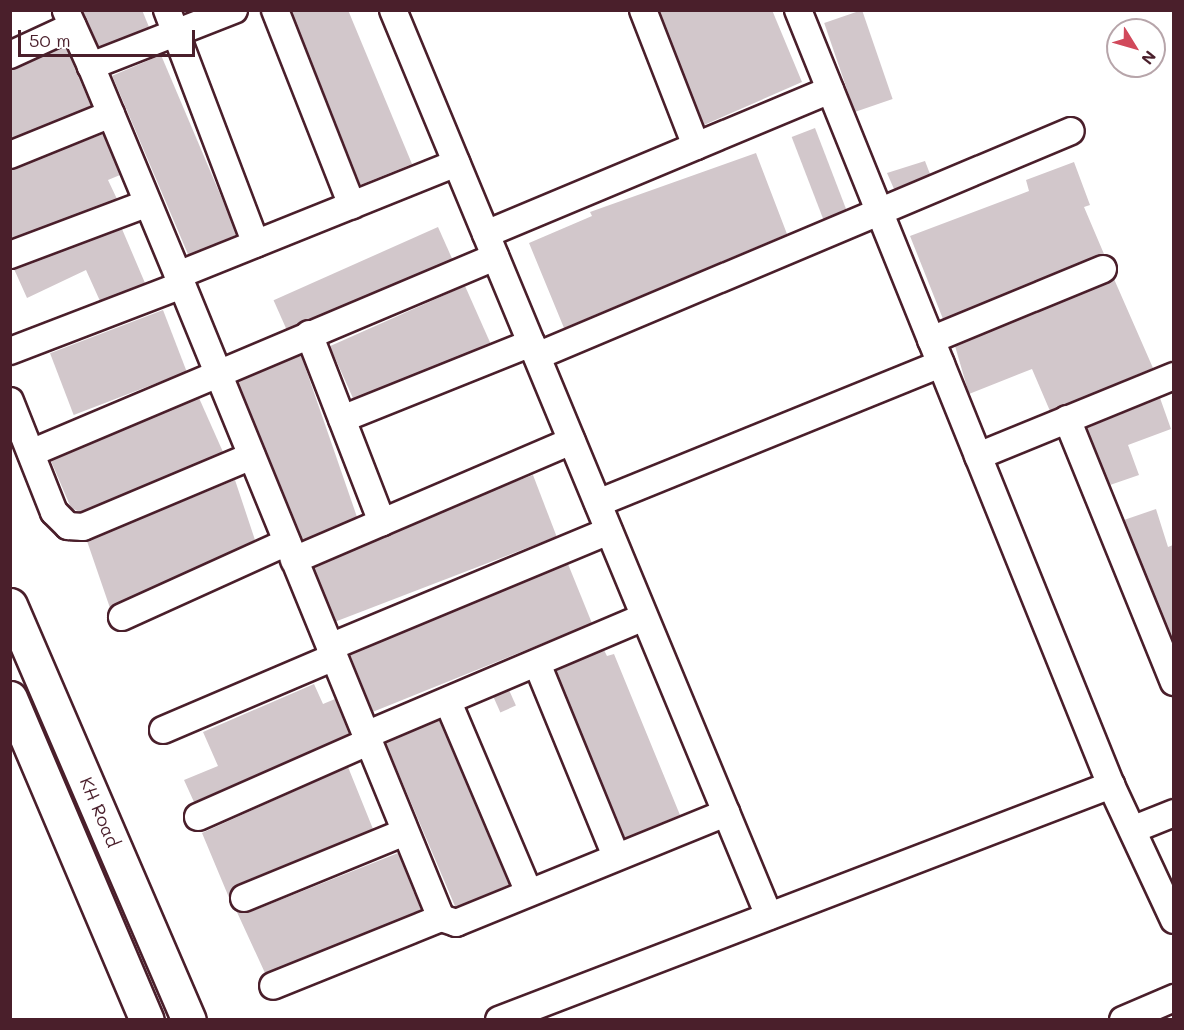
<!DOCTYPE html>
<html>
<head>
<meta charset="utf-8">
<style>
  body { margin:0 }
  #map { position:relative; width:1184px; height:1030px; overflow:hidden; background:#fff; font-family:Mali,sans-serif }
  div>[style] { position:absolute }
  .building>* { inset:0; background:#d2c7cb; transform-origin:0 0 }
  .roads { filter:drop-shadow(2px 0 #4a1f2b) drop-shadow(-2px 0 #4a1f2b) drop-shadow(0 2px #4a1f2b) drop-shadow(0 -2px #4a1f2b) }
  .street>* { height:26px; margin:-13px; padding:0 13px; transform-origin:13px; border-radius:13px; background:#fff }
  .secondary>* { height:33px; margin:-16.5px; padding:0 16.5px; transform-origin:16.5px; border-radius:16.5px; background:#fff }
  span { translate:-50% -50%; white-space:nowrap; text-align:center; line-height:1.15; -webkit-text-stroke:4.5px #fff; paint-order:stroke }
  .street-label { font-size:18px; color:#4a1f2b }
  .frame { position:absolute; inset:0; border:12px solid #4a1f2b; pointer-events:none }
  .north { position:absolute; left:1106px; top:18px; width:60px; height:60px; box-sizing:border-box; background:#fff; border:2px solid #b7a5aa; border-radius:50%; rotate:127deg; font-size:16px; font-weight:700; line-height:24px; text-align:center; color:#4a1f2b }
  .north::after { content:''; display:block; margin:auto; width:21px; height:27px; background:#d1495b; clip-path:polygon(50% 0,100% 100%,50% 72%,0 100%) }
  .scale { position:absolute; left:18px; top:30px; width:177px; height:27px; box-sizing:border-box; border:3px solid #4a1f2b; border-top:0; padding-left:8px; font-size:18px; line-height:21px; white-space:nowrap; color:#4a1f2b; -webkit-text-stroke:4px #fff; paint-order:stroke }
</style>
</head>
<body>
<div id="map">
  <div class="building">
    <div style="clip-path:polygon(82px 10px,142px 10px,149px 27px,99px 47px)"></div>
    <div style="clip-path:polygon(291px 10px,348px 10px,412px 164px,360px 185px)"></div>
    <div style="clip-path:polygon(659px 10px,772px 10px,802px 82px,704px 125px)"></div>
    <div style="left:862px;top:10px;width:94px;height:40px;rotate:71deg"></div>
    <div style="clip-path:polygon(65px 46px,91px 106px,10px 139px,10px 70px)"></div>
    <div style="left:161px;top:55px;width:195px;height:53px;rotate:67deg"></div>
    <div style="left:815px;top:128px;width:88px;height:25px;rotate:69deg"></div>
    <div style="clip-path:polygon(103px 134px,120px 175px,108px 180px,117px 199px,10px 239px,10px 170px)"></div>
    <div style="clip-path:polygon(756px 153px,787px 234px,564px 328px,529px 243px,592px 216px,590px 212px)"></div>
    <div style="clip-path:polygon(925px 161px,930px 174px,894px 189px,887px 173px)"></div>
    <div style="clip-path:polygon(1074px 162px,1090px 205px,1084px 207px,1104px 254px,943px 319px,910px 236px,1029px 191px,1026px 180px)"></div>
    <div style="left:438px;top:227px;width:35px;height:180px;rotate:66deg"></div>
    <div style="clip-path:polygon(122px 229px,145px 283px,100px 301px,86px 270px,27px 298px,14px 269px)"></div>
    <div style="clip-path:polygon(1114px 279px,1153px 368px,1050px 411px,1032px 369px,969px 394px,955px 346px)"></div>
    <div style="left:465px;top:286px;width:62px;height:148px;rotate:66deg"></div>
    <div style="left:163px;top:310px;width:66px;height:121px;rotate:69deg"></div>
    <div style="clip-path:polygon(301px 355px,357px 517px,303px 540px,238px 382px)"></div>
    <div style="clip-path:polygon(199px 398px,223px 452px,80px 512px,71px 508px,51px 461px)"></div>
    <div style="clip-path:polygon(1160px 398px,1171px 429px,1128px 445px,1139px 475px,1110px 485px,1087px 428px)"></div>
    <div style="left:533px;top:475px;width:66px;height:238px;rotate:69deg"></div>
    <div style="clip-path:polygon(235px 480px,255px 540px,110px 608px,87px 541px)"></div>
    <div style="clip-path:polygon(1156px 509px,1168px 547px,1173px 545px,1173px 641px,1124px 520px)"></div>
    <div style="left:568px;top:564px;width:64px;height:236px;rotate:68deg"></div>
    <div style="clip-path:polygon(604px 650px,607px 656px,614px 654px,680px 815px,625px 838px,556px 671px)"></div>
    <div style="clip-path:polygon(314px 684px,323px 704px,335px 699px,349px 734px,194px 802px,184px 780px,218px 766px,203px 732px)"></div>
    <div style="left:509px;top:690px;width:17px;height:17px;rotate:66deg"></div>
    <div style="left:439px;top:720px;width:179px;height:58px;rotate:67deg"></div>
    <div style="clip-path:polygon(348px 767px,373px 829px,238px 884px,230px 900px,202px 833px)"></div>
    <div style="clip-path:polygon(398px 853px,421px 910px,265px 973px,236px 910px,250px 912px)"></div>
  </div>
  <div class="roads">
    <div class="street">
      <div style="left:167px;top:10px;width:250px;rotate:69.2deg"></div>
      <div style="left:234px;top:10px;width:154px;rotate:158.6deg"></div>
      <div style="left:91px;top:66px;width:226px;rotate:67.4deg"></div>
      <div style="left:178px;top:275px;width:300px;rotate:-21.9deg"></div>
      <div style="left:275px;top:10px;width:210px;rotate:68.5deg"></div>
      <div style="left:393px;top:10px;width:981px;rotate:67.46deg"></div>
      <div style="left:643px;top:10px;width:146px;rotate:68.7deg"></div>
      <div style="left:798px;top:10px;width:836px;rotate:68.01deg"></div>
      <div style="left:66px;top:11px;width:60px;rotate:65.6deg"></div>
      <div style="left:10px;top:55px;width:69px;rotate:-24.7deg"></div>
      <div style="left:10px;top:155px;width:109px;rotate:-22.1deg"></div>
      <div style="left:486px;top:234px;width:373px;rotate:-22.7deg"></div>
      <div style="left:10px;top:255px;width:147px;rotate:-20.6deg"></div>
      <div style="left:178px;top:275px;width:695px;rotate:67.75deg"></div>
      <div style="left:441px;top:918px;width:181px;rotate:158deg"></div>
      <div style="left:309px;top:334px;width:202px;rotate:68.8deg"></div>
      <div style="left:931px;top:340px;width:186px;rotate:-22.4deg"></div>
      <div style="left:10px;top:351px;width:184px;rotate:-21deg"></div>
      <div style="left:537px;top:356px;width:579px;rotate:-22.85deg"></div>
      <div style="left:10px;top:401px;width:119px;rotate:68.4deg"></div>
      <div style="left:54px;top:512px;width:20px;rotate:45deg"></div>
      <div style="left:68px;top:526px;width:15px;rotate:4deg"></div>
      <div style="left:83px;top:527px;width:183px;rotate:-22.8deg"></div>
      <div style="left:342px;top:419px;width:204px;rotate:-21.9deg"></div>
      <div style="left:1067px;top:419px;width:284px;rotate:67.9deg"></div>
      <div style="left:31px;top:453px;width:504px;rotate:-22.9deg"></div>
      <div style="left:978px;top:456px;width:212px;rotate:-22.2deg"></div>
      <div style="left:598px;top:503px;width:370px;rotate:-22.1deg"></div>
      <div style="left:294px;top:560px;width:302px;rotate:-23.2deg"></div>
      <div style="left:122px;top:617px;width:181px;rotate:-24.4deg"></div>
      <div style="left:330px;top:647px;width:302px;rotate:-22.6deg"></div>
      <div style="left:538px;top:666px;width:203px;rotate:67.7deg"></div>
      <div style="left:448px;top:702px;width:207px;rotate:67deg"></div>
      <div style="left:163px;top:730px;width:186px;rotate:-23.1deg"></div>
      <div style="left:366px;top:735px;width:302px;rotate:-23deg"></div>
      <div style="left:198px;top:817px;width:186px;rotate:-23.8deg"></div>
      <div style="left:1134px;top:829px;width:43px;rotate:-21.8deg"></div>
      <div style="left:244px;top:898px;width:174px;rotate:-22.3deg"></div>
      <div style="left:441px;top:918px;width:16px;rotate:18deg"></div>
      <div style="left:456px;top:923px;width:292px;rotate:-22.2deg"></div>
      <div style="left:499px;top:1020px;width:656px;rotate:-21.01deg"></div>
      <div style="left:1111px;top:785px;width:149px;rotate:65deg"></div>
      <div style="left:1123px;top:1020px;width:56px;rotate:-23.3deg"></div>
    </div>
    <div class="secondary">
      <div style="left:10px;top:605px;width:452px;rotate:66.7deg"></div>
      <div style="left:10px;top:698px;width:350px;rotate:67deg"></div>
    </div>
  </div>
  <div class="street-label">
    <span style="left:100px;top:812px;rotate:67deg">KH Road</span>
  </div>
  <div class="frame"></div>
  <div class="north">N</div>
  <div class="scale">50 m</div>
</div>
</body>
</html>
